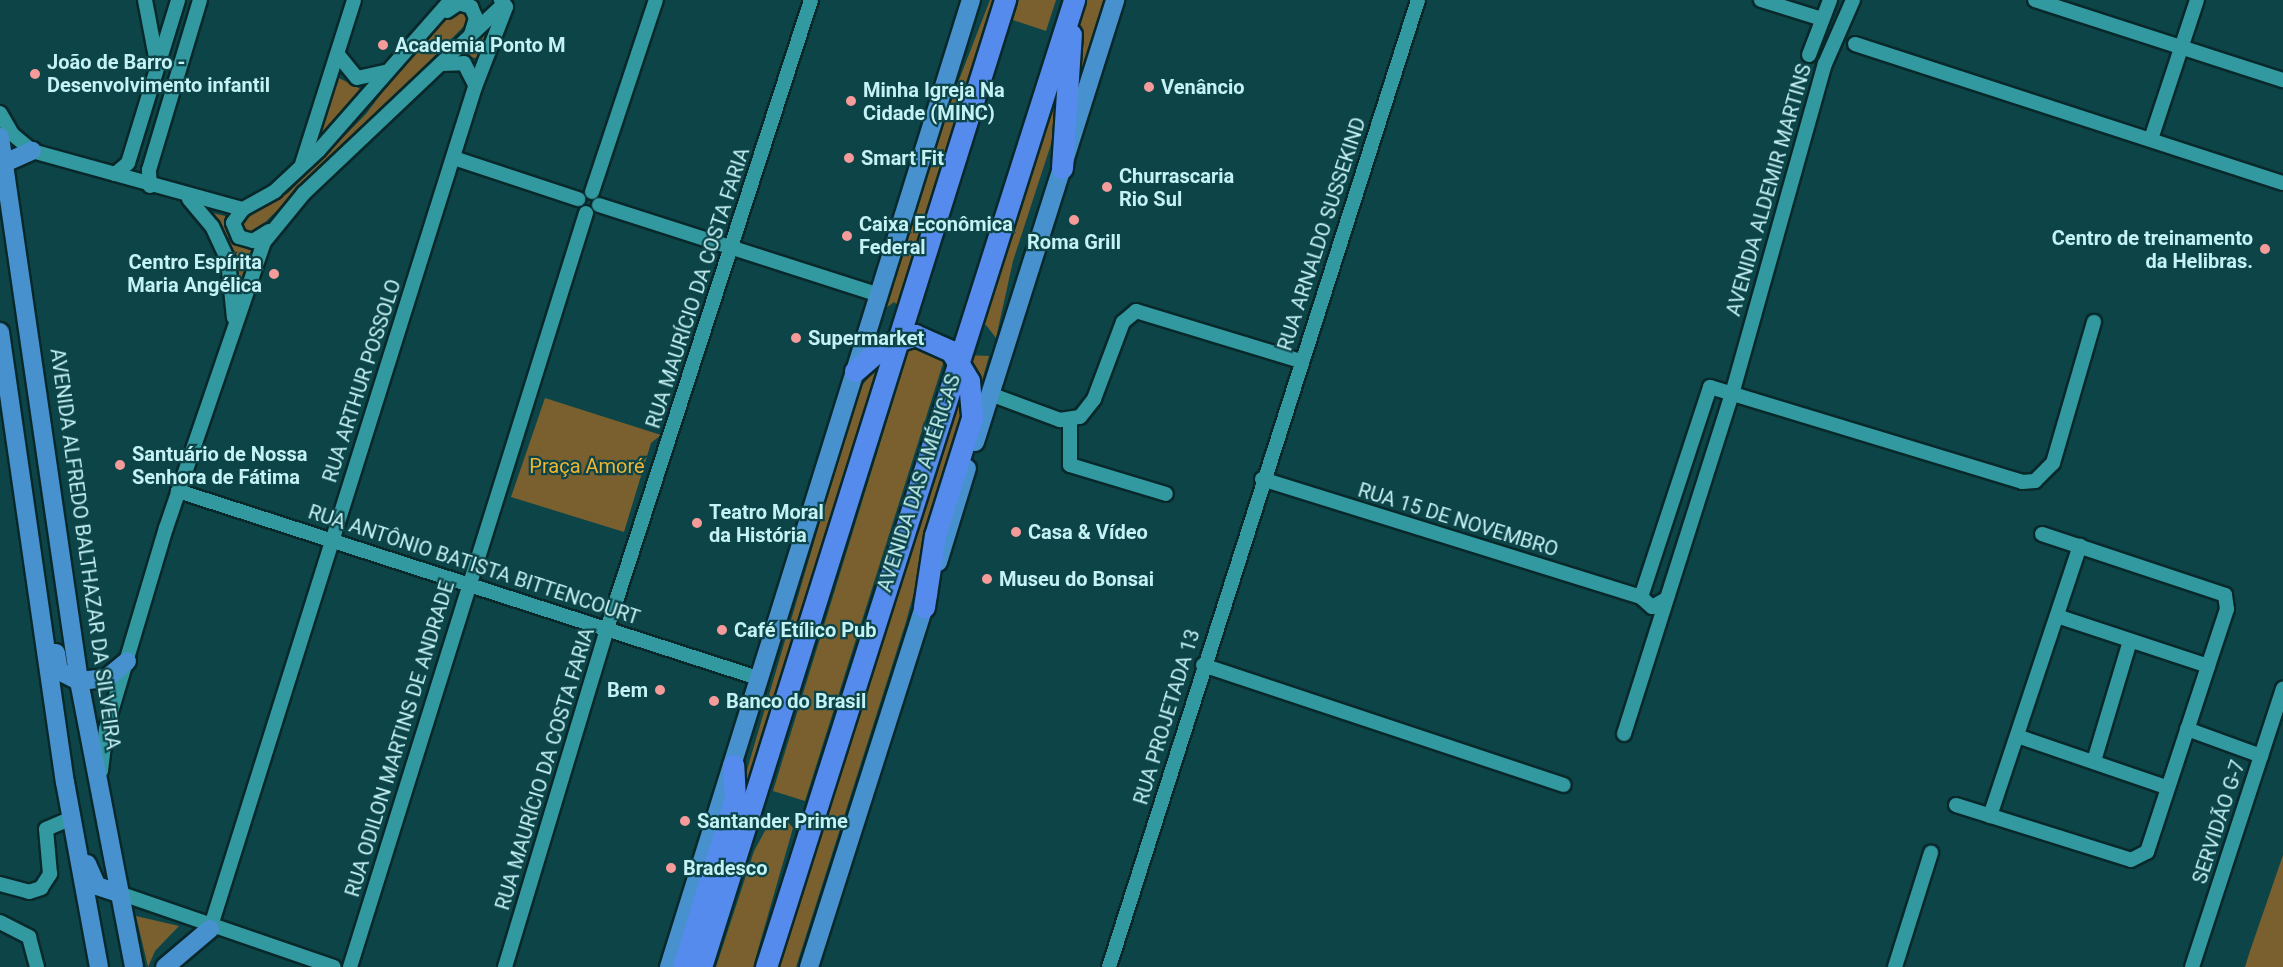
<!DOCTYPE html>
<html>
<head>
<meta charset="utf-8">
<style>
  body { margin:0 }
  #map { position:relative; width:2283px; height:967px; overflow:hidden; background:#0c4448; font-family:Roboto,sans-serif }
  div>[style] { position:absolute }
  .green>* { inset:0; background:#7a602e }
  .roads { filter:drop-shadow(2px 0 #08282a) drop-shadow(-2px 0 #08282a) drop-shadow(0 2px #08282a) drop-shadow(0 -2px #08282a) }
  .minor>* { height:14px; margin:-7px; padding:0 7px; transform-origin:7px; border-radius:7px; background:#3399a0 }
  .major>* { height:18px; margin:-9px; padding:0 9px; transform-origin:9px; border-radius:9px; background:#4891cf }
  .highway>* { height:21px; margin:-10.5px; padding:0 10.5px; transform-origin:10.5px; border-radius:10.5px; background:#568bee }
  .dots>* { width:16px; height:16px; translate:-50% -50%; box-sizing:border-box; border:3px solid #0c4448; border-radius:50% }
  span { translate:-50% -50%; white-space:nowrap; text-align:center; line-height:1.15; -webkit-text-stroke:4.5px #0c4448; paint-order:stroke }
  .poi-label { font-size:20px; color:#c5f2f5; font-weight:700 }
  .left { translate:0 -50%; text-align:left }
  .right { translate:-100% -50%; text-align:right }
  .street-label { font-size:20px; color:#c5f2f5 }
  .park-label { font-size:20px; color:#f2b533 }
</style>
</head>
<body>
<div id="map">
  <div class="green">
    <div style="clip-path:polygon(990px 0,998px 0,901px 308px,894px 302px,882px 311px,945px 116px)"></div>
    <div style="clip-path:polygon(1019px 0,1056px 0,1046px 31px,1013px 20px)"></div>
    <div style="clip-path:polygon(1086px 0,1104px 0,1071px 101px,1077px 27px)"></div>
    <div style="clip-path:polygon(464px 10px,467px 23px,410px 81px,253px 234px,243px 231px,242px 221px,288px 193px,366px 114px,409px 57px,455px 11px)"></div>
    <div style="clip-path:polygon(490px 28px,480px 59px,466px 56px,465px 52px)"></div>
    <div style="clip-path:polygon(1062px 52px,1055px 132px,1013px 261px,996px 338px,986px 325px,973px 329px)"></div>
    <div style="clip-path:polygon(337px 77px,366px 92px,317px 142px)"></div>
    <div style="clip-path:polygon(212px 213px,225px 216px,229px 240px,252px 251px,240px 281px)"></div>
    <div style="clip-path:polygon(922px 344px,946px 354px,805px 801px,773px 791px,910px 346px)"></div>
    <div style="clip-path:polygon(966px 355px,989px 356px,980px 388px,977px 374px)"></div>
    <div style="clip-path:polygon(887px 356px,759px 766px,734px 814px,859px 389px)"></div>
    <div style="clip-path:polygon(959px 375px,964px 415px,905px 625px,796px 967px,774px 967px)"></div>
    <div style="clip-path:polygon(545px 398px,661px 435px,651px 443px,624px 532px,511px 497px)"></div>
    <div style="clip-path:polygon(783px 816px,793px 828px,753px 967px,716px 967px,754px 851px,772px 818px)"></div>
    <div style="clip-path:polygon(2283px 855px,2283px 967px,2245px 967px,2249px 954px)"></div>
    <div style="clip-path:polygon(136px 916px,179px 926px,155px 951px,148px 967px)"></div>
  </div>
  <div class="roads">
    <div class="minor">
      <div style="left:145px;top:0;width:64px;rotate:79.2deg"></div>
      <div style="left:1761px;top:0;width:64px;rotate:17.3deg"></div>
      <div style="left:2035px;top:0;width:261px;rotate:17.9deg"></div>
      <div style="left:447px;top:11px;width:14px;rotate:-34deg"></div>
      <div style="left:459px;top:3px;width:13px;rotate:18deg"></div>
      <div style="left:471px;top:7px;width:12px;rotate:66deg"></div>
      <div style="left:476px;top:18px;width:17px;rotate:107deg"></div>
      <div style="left:1855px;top:44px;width:450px;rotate:18deg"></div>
      <div style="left:1809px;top:55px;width:59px;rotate:-69.1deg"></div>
      <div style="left:339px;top:56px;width:28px;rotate:51deg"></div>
      <div style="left:357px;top:78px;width:29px;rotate:-12deg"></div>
      <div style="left:441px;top:64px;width:23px;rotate:-2deg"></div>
      <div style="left:464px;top:63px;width:25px;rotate:63deg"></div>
      <div style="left:0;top:113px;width:24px;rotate:60deg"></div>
      <div style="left:12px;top:134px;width:26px;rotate:40deg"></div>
      <div style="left:32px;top:151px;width:219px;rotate:15.4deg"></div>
      <div style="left:243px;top:209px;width:37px;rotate:-29deg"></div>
      <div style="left:275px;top:191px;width:60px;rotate:-43deg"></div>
      <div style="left:319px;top:150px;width:200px;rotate:-48.7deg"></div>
      <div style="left:2151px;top:139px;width:146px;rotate:-71.7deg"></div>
      <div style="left:454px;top:158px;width:131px;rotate:18.3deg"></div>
      <div style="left:302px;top:164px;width:172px;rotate:-72.4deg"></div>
      <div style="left:115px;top:174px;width:17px;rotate:-40deg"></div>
      <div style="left:128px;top:163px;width:170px;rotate:-72.9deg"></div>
      <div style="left:150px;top:186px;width:16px;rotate:-94deg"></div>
      <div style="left:149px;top:170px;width:177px;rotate:-73.3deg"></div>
      <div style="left:592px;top:192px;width:202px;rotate:-71.6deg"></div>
      <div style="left:189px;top:199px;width:35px;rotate:50deg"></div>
      <div style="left:212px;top:226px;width:38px;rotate:65deg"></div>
      <div style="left:228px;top:260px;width:58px;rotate:84.1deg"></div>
      <div style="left:599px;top:205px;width:294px;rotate:17.8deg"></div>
      <div style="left:243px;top:209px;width:17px;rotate:126deg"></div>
      <div style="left:233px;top:223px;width:15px;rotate:67deg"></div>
      <div style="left:239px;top:237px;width:15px;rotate:16deg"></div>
      <div style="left:253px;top:241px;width:19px;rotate:-32deg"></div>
      <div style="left:990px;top:394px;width:75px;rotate:20.4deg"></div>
      <div style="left:1060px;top:420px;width:20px;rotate:-9deg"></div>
      <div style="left:1080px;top:417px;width:23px;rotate:-52deg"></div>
      <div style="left:1094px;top:399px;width:82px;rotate:-69.4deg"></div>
      <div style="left:1123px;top:322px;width:17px;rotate:-40deg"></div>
      <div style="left:1136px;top:311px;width:172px;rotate:16.9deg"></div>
      <div style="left:1070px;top:421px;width:44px;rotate:90deg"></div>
      <div style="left:1070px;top:465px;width:100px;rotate:16.8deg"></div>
      <div style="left:1262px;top:479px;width:397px;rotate:17.3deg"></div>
      <div style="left:178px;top:491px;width:609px;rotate:17.87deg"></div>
      <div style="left:2042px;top:534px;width:193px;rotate:18.4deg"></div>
      <div style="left:2225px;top:595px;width:14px;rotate:82deg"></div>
      <div style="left:2227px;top:609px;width:60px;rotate:108.4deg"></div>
      <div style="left:1666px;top:599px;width:16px;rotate:150deg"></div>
      <div style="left:1652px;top:607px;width:15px;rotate:-138deg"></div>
      <div style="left:1641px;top:597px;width:221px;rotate:-71.8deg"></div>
      <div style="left:1710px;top:387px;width:326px;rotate:16.9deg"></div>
      <div style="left:2022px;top:482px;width:13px;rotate:-4deg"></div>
      <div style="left:2035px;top:481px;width:25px;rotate:-45deg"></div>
      <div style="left:2053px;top:463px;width:147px;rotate:-73.8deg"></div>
      <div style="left:1203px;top:665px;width:380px;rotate:18.4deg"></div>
      <div style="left:2187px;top:729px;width:79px;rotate:20deg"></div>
      <div style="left:1624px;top:734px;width:357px;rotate:-72.4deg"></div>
      <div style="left:1732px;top:394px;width:343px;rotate:-74.3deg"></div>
      <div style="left:1825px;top:64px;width:70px;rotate:-66.4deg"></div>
      <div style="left:2017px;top:736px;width:157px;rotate:18.9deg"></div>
      <div style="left:2094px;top:761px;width:125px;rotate:-73.3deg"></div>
      <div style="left:101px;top:771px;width:42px;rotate:-83.2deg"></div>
      <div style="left:106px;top:729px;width:210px;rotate:-73.4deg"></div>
      <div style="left:166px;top:528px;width:302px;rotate:-71.1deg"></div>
      <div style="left:264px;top:242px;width:63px;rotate:-50.8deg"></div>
      <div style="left:304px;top:193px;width:275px;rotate:-43.4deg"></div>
      <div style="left:1956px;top:805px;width:183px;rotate:17.4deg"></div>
      <div style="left:2131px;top:860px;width:18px;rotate:-27deg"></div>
      <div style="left:2147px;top:852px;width:196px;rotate:-71.8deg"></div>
      <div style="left:2208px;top:666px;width:159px;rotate:-161.7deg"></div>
      <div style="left:1990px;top:816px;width:285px;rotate:-71.6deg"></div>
      <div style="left:0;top:884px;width:30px;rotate:15deg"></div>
      <div style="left:29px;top:892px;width:13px;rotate:-18deg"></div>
      <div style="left:41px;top:888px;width:17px;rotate:-57deg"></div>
      <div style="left:50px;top:874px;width:45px;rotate:-95.1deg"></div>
      <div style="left:46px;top:829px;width:28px;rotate:-23deg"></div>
      <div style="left:119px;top:893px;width:227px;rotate:19deg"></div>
      <div style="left:0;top:922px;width:33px;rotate:27deg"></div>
      <div style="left:29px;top:937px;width:31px;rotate:75deg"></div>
      <div style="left:210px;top:929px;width:883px;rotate:-72.53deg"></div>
      <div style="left:475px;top:87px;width:86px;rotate:-68.8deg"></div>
      <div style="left:506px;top:7px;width:9px;rotate:-126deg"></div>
      <div style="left:350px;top:967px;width:790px;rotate:-72.62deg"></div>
      <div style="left:505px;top:967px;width:353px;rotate:-73.2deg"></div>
      <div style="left:607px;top:629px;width:661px;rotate:-72.03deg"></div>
      <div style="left:1109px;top:967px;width:1015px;rotate:-72.28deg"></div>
      <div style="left:1895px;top:967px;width:120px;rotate:-72.5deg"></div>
      <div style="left:2192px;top:967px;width:293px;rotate:-71.9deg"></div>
    </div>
    <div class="major">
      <div style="left:0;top:137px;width:550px;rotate:81.74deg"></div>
      <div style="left:79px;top:681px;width:291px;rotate:79.1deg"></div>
      <div style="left:0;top:165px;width:35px;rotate:-24deg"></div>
      <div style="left:0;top:332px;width:455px;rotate:81.8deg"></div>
      <div style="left:65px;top:782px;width:188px;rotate:79.6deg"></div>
      <div style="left:975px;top:442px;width:464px;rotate:-72.4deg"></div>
      <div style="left:938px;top:562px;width:98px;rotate:-72.9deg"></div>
      <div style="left:56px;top:653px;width:18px;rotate:81deg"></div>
      <div style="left:59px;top:671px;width:22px;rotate:27deg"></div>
      <div style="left:79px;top:681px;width:28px;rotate:-6deg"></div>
      <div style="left:107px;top:678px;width:26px;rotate:-40deg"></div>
      <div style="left:87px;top:864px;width:24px;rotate:66deg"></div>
      <div style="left:97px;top:886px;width:23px;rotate:18deg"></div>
      <div style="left:165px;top:967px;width:59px;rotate:-40.2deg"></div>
      <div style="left:669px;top:967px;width:1013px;rotate:-72.66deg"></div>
      <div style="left:809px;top:967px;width:392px;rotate:-72.3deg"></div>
    </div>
    <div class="highway">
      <div style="left:1062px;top:168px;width:134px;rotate:-86.2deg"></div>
      <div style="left:855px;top:371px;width:40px;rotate:-41deg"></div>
      <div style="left:885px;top:345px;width:32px;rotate:-18deg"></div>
      <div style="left:915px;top:335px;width:39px;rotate:24deg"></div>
      <div style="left:951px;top:351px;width:35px;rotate:59deg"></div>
      <div style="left:969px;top:381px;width:37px;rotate:85deg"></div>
      <div style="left:972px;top:418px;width:123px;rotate:107.5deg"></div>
      <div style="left:935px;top:535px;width:73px;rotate:98.7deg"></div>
      <div style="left:683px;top:967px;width:176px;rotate:-72.8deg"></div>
      <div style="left:735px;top:799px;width:34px;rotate:-93deg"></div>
      <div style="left:701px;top:967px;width:1014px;rotate:-72.55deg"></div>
      <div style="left:766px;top:967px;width:1015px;rotate:-72.33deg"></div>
    </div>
  </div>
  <div class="dots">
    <div style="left:383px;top:45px;background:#f59b99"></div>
    <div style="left:35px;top:74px;background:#f59b99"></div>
    <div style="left:1149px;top:87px;background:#f59b99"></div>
    <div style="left:851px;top:101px;background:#f59b99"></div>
    <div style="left:849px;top:158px;background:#f59b99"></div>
    <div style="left:1107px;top:187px;background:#f59b99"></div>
    <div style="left:1074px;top:220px;background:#f59b99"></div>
    <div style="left:847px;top:236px;background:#f59b99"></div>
    <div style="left:2265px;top:249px;background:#f59b99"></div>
    <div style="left:274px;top:274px;background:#f59b99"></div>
    <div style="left:796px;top:338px;background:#f59b99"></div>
    <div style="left:120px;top:465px;background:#f59b99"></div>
    <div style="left:697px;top:523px;background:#f59b99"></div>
    <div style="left:1016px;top:532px;background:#f59b99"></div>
    <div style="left:987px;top:579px;background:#f59b99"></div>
    <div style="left:722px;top:630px;background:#f59b99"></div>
    <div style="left:660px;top:690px;background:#f59b99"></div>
    <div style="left:714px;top:701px;background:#f59b99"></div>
    <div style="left:685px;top:821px;background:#f59b99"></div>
    <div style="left:671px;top:868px;background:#f59b99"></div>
  </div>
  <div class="poi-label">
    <span class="left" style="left:395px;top:45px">Academia Ponto M</span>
    <span class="left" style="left:47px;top:74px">João de Barro -<br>Desenvolvimento infantil</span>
    <span class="left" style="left:1161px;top:87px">Venâncio</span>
    <span class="left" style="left:863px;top:102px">Minha Igreja Na<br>Cidade (MINC)</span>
    <span class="left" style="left:861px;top:158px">Smart Fit</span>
    <span class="left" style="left:1119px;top:188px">Churrascaria<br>Rio Sul</span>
    <span class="left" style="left:859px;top:236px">Caixa Econômica<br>Federal</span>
    <span class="right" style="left:2253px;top:250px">Centro de treinamento<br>da Helibras.</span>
    <span style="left:1074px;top:242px">Roma Grill</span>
    <span class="right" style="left:262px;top:274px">Centro Espírita<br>Maria Angélica</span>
    <span class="left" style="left:808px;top:338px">Supermarket</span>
    <span class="left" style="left:132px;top:466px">Santuário de Nossa<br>Senhora de Fátima</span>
    <span class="left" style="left:709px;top:524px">Teatro Moral<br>da História</span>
    <span class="left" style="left:1028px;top:532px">Casa &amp; Vídeo</span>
    <span class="left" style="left:999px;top:579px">Museu do Bonsai</span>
    <span class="left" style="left:734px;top:630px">Café Etílico Pub</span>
    <span class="right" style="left:648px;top:690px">Bem</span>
    <span class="left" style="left:726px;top:701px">Banco do Brasil</span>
    <span class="left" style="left:697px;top:821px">Santander Prime</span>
    <span class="left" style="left:683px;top:868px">Bradesco</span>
  </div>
  <div class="street-label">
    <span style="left:1769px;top:190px;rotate:-74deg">AVENIDA ALDEMIR MARTINS</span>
    <span style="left:1322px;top:234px;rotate:-72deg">RUA ARNALDO SUSSEKIND</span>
    <span style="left:698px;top:288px;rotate:-72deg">RUA MAURÍCIO DA COSTA FARIA</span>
    <span style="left:362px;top:381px;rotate:-72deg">RUA ARTHUR POSSOLO</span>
    <span style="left:919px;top:483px;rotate:-72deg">AVENIDA DAS AMÉRICAS</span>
    <span style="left:1458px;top:520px;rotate:17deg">RUA 15 DE NOVEMBRO</span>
    <span style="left:85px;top:549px;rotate:82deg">AVENIDA ALFREDO BALTHAZAR DA SILVEIRA</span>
    <span style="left:474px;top:565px;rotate:18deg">RUA ANTÔNIO BATISTA BITTENCOURT</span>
    <span style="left:1167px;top:717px;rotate:-73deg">RUA PROJETADA 13</span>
    <span style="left:400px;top:739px;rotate:-73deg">RUA ODILON MARTINS DE ANDRADE</span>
    <span style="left:545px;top:769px;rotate:-73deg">RUA MAURÍCIO DA COSTA FARIA</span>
    <span style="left:2219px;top:822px;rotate:-72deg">SERVIDÃO G-7</span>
  </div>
  <div class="park-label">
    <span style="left:587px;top:466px">Praça Amoré</span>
  </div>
</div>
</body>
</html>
